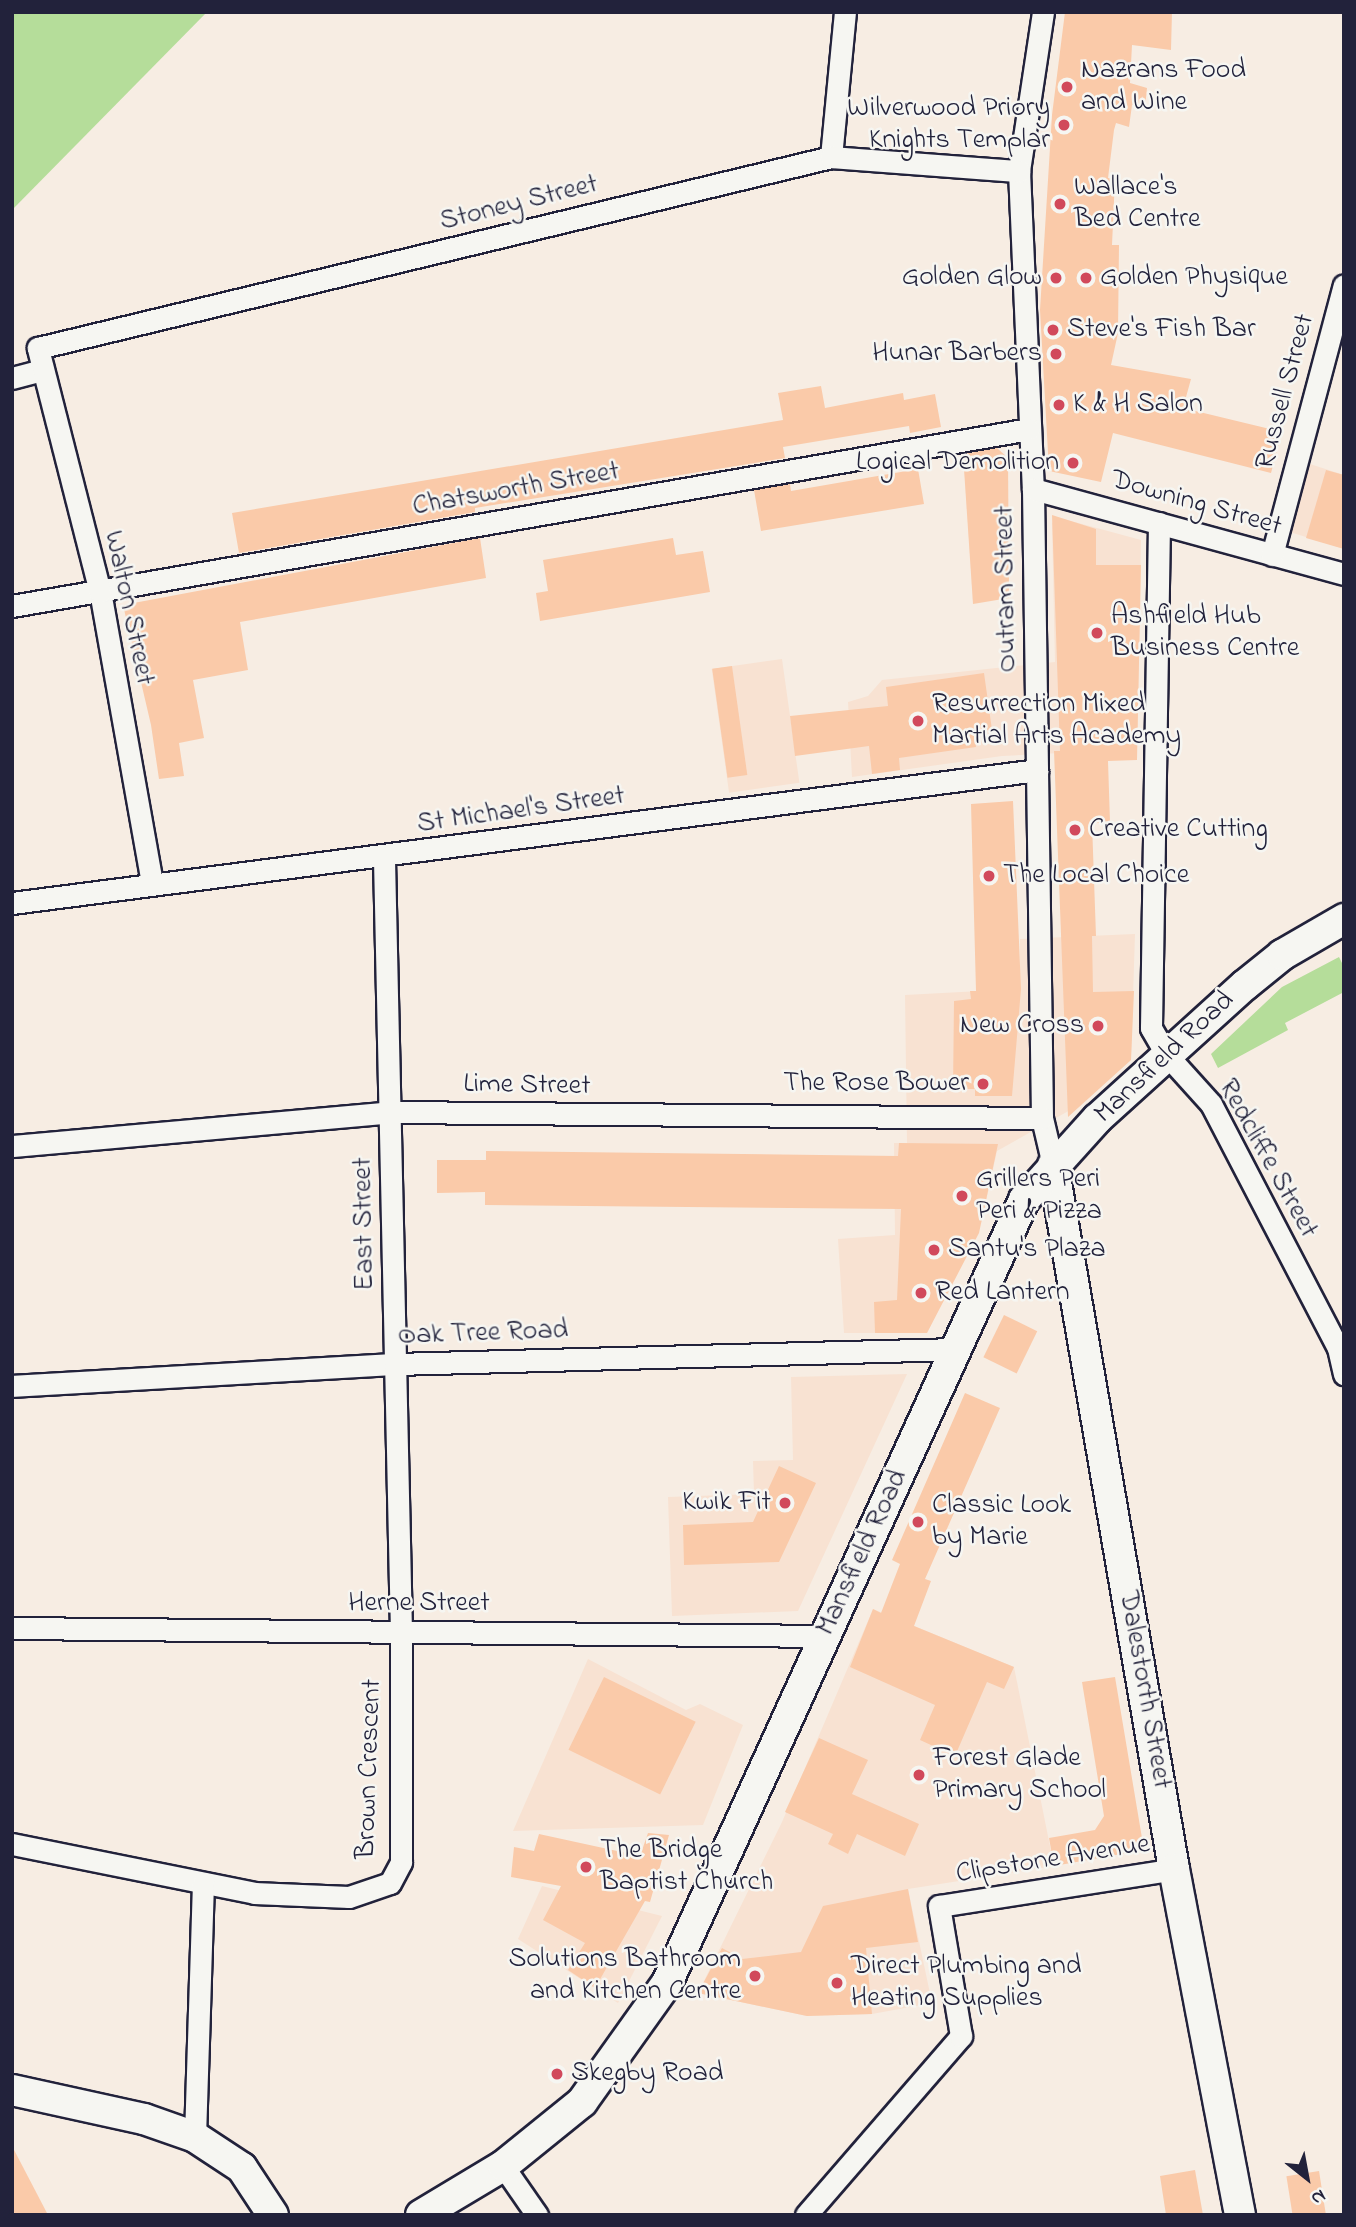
<!DOCTYPE html>
<html>
<head>
<meta charset="utf-8">
<style>
  body { margin:0 }
  #map { position:relative; width:1356px; height:2227px; overflow:hidden; background:#f7ede3; font-family:"Indie Flower",sans-serif }
  div>[style] { position:absolute }
  .built>* { inset:0; background:#f8e2d2; transform-origin:0 0 }
  .green>* { inset:0; background:#b5dd9a }
  .building>* { inset:0; background:#facaa9; transform-origin:0 0 }
  .roads { filter:drop-shadow(2px 0 #22223b) drop-shadow(-2px 0 #22223b) drop-shadow(0 2px #22223b) drop-shadow(0 -2px #22223b) }
  .street>* { height:21px; margin:-10.5px; padding:0 10.5px; transform-origin:10.5px; border-radius:10.5px; background:#f6f6f2 }
  .secondary>* { height:30px; margin:-15px; padding:0 15px; transform-origin:15px; border-radius:15px; background:#f6f6f2 }
  .dots>* { width:19px; height:19px; translate:-50% -50%; box-sizing:border-box; border:4px solid #f6f6f2; border-radius:50% }
  span { translate:-50% -50%; white-space:nowrap; text-align:center; line-height:1.15; -webkit-text-stroke:5px #f6f6f2; paint-order:stroke }
  .poi-label { font-size:28px; color:#22223b }
  .left { translate:0 -50%; text-align:left }
  .right { translate:-100% -50%; text-align:right }
  .street-label { font-size:28px; color:#22223b }
  .frame { position:absolute; inset:0; border:14px solid #22223b; pointer-events:none }
  .north { position:absolute; left:1272px; top:2143px; width:70px; height:70px; -webkit-text-stroke:5px #f6f6f2; paint-order:stroke; rotate:149deg; font-size:19px; font-weight:700; line-height:28px; text-align:center; color:#22223b }
  .north::after { content:''; display:block; margin:auto; width:24px; height:32px; background:#22223b; clip-path:polygon(50% 0,100% 100%,50% 72%,0 100%) }
</style>
</head>
<body>
<div id="map">
  <div class="built">
    <div style="clip-path:polygon(1310px 464px,1344px 475px,1344px 549px,1290px 532px)"></div>
    <div style="clip-path:polygon(1060px 518px,1141px 540px,1137px 749px,1002px 756px,852px 777px,848px 702px,868px 696px,882px 680px,1055px 662px,1052px 523px)"></div>
    <div style="left:782px;top:659px;width:125px;height:71px;rotate:82deg"></div>
    <div style="clip-path:polygon(1135px 934px,1131px 1060px,1081px 1104px,997px 1151px,982px 1220px,927px 1333px,844px 1333px,838px 1239px,895px 1235px,894px 1143px,907px 1143px,905px 995px,1020px 989px,1020px 939px)"></div>
    <div style="clip-path:polygon(907px 1374px,798px 1611px,672px 1616px,668px 1497px,754px 1494px,753px 1461px,793px 1460px,791px 1377px)"></div>
    <div style="clip-path:polygon(873px 1609px,1014px 1667px,1054px 1866px,908px 1889px,932px 2003px,872px 2014px,807px 2016px,698px 1993px,782px 1822px)"></div>
    <div style="clip-path:polygon(588px 1659px,686px 1710px,700px 1704px,743px 1725px,703px 1825px,513px 1831px)"></div>
    <div style="clip-path:polygon(542px 1886px,662px 1916px,618px 2003px,518px 1939px)"></div>
  </div>
  <div class="green">
    <div style="clip-path:polygon(12px 12px,207px 12px,12px 210px)"></div>
    <div style="clip-path:polygon(1339px 957px,1344px 967px,1344px 992px,1285px 1023px,1288px 1030px,1218px 1068px,1211px 1054px,1282px 987px)"></div>
  </div>
  <div class="building">
    <div style="clip-path:polygon(1065px 12px,1172px 12px,1171px 50px,1132px 45px,1130px 83px,1147px 88px,1145px 107px,1132px 105px,1129px 127px,1116px 123px,1114px 130px,1108px 178px,1115px 179px,1112px 245px,1119px 245px,1118px 333px,1111px 365px,1191px 379px,1183px 408px,1282px 432px,1271px 473px,1113px 433px,1101px 482px,1049px 471px,1040px 310px,1052px 115px)"></div>
    <div style="clip-path:polygon(821px 386px,825px 408px,903px 393px,904px 400px,935px 394px,941px 427px,910px 433px,909px 426px,783px 447px,785px 458px,475px 508px,475px 512px,239px 553px,232px 513px,783px 420px,778px 393px)"></div>
    <div style="clip-path:polygon(997px 448px,1008px 458px,1009px 598px,973px 604px,963px 454px)"></div>
    <div style="clip-path:polygon(918px 469px,924px 504px,761px 531px,754px 490px,790px 484px,791px 491px)"></div>
    <div style="clip-path:polygon(1326px 470px,1344px 475px,1344px 549px,1306px 538px)"></div>
    <div style="clip-path:polygon(1052px 515px,1096px 529px,1096px 565px,1141px 565px,1137px 760px,1108px 761px,1110px 822px,1092px 823px,1096px 936px,1092px 936px,1093px 992px,1134px 991px,1131px 1060px,1068px 1117px,1054px 751px,1060px 751px)"></div>
    <div style="clip-path:polygon(480px 538px,486px 578px,240px 622px,248px 670px,193px 680px,204px 738px,179px 743px,184px 776px,159px 779px,151px 725px,123px 605px)"></div>
    <div style="clip-path:polygon(673px 538px,676px 555px,703px 551px,710px 592px,540px 621px,536px 593px,548px 591px,543px 560px)"></div>
    <div style="left:732px;top:666px;width:110px;height:20px;rotate:82deg"></div>
    <div style="clip-path:polygon(984px 673px,992px 730px,974px 732px,976px 747px,899px 758px,900px 770px,872px 774px,869px 746px,795px 756px,790px 716px,888px 706px,886px 687px)"></div>
    <div style="clip-path:polygon(1013px 801px,1021px 989px,1012px 1096px,975px 1096px,975px 1089px,953px 1089px,954px 1001px,971px 999px,970px 991px,976px 991px,971px 804px)"></div>
    <div style="clip-path:polygon(899px 1143px,998px 1144px,979px 1233px,927px 1333px,875px 1333px,874px 1302px,897px 1300px,901px 1209px,485px 1205px,485px 1192px,437px 1193px,437px 1160px,486px 1160px,486px 1151px,898px 1156px)"></div>
    <div style="left:1004px;top:1315px;width:37px;height:47px;rotate:26deg"></div>
    <div style="clip-path:polygon(965px 1393px,1000px 1408px,925px 1579px,931px 1581px,914px 1626px,1014px 1667px,1004px 1689px,987px 1682px,955px 1756px,920px 1740px,935px 1705px,850px 1667px,873px 1609px,881px 1613px,900px 1564px,892px 1560px)"></div>
    <div style="clip-path:polygon(779px 1466px,816px 1483px,779px 1562px,684px 1565px,683px 1525px,753px 1522px)"></div>
    <div style="left:604px;top:1677px;width:102px;height:81px;rotate:26deg"></div>
    <div style="clip-path:polygon(1115px 1677px,1144px 1850px,1054px 1866px,1049px 1838px,1095px 1830px,1104px 1816px,1082px 1682px)"></div>
    <div style="clip-path:polygon(819px 1738px,868px 1760px,852px 1794px,919px 1824px,905px 1856px,857px 1834px,848px 1854px,828px 1844px,833px 1834px,785px 1812px)"></div>
    <div style="clip-path:polygon(648px 1833px,669px 1835px,650px 1902px,645px 1901px,595px 1988px,568px 1970px,585px 1943px,543px 1920px,561px 1886px,511px 1877px,514px 1847px,534px 1851px,539px 1834px,640px 1856px)"></div>
    <div style="clip-path:polygon(908px 1889px,918px 1942px,866px 1948px,872px 2014px,807px 2016px,698px 1993px,722px 1948px,742px 1959px,801px 1952px,823px 1906px)"></div>
    <div style="clip-path:polygon(12px 2146px,48px 2215px,12px 2215px)"></div>
    <div style="clip-path:polygon(1195px 2170px,1203px 2215px,1166px 2215px,1160px 2176px)"></div>
    <div style="left:1319px;top:2171px;width:45px;height:33px;rotate:81deg"></div>
  </div>
  <div class="roads">
    <div class="street">
      <div style="left:1043px;top:12px;width:161px;rotate:98.6deg"></div>
      <div style="left:1019px;top:171px;width:318px;rotate:87.5deg"></div>
      <div style="left:1033px;top:489px;width:629px;rotate:89.18deg"></div>
      <div style="left:1042px;top:1118px;width:48px;rotate:76.8deg"></div>
      <div style="left:831px;top:157px;width:146px;rotate:-84.5deg"></div>
      <div style="left:12px;top:378px;width:30px;rotate:-15deg"></div>
      <div style="left:1033px;top:489px;width:322px;rotate:15.3deg"></div>
      <div style="left:1159px;top:523px;width:505px;rotate:90.91deg"></div>
      <div style="left:1151px;top:1028px;width:30px;rotate:60deg"></div>
      <div style="left:1166px;top:1054px;width:67px;rotate:48deg"></div>
      <div style="left:1211px;top:1104px;width:275px;rotate:62.5deg"></div>
      <div style="left:1338px;top:1348px;width:27px;rotate:77deg"></div>
      <div style="left:1272px;top:555px;width:279px;rotate:-75.1deg"></div>
      <div style="left:12px;top:606px;width:1032px;rotate:-9.87deg"></div>
      <div style="left:152px;top:883px;width:296px;rotate:-100.1deg"></div>
      <div style="left:100px;top:592px;width:252px;rotate:-104.3deg"></div>
      <div style="left:38px;top:348px;width:816px;rotate:-13.54deg"></div>
      <div style="left:831px;top:157px;width:189px;rotate:4.3deg"></div>
      <div style="left:12px;top:903px;width:1034px;rotate:-7.39deg"></div>
      <div style="left:12px;top:1146px;width:381px;rotate:-5.1deg"></div>
      <div style="left:391px;top:1112px;width:651px;rotate:0.53deg"></div>
      <div style="left:12px;top:1386px;width:384px;rotate:-3.3deg"></div>
      <div style="left:395px;top:1364px;width:561px;rotate:-1.53deg"></div>
      <div style="left:12px;top:1628px;width:813px;rotate:0.56deg"></div>
      <div style="left:12px;top:1844px;width:247px;rotate:11.4deg"></div>
      <div style="left:254px;top:1893px;width:95px;rotate:2.4deg"></div>
      <div style="left:349px;top:1897px;width:43px;rotate:-18.9deg"></div>
      <div style="left:390px;top:1883px;width:24px;rotate:-62deg"></div>
      <div style="left:401px;top:1862px;width:230px;rotate:-90deg"></div>
      <div style="left:401px;top:1632px;width:775px;rotate:-91.26deg"></div>
      <div style="left:195px;top:2137px;width:254px;rotate:-88.2deg"></div>
      <div style="left:503px;top:2166px;width:60px;rotate:55.2deg"></div>
      <div style="left:806px;top:2215px;width:237px;rotate:-49.1deg"></div>
      <div style="left:961px;top:2036px;width:132px;rotate:-99.6deg"></div>
      <div style="left:939px;top:1906px;width:238px;rotate:-8.9deg"></div>
    </div>
    <div class="secondary">
      <div style="left:1053px;top:1165px;width:714px;rotate:80.25deg"></div>
      <div style="left:1174px;top:1869px;width:352px;rotate:79.2deg"></div>
      <div style="left:12px;top:2090px;width:135px;rotate:12.4deg"></div>
      <div style="left:144px;top:2119px;width:54px;rotate:19.4deg"></div>
      <div style="left:195px;top:2137px;width:56px;rotate:33.4deg"></div>
      <div style="left:242px;top:2168px;width:56px;rotate:56.6deg"></div>
      <div style="left:421px;top:2215px;width:96px;rotate:-30.9deg"></div>
      <div style="left:503px;top:2166px;width:102px;rotate:-39deg"></div>
      <div style="left:582px;top:2102px;width:146px;rotate:-54.5deg"></div>
      <div style="left:667px;top:1983px;width:861px;rotate:-65.49deg"></div>
      <div style="left:1024px;top:1200px;width:109px;rotate:-48deg"></div>
      <div style="left:1097px;top:1119px;width:200px;rotate:-42.2deg"></div>
      <div style="left:1245px;top:985px;width:48px;rotate:-39deg"></div>
      <div style="left:1282px;top:955px;width:72px;rotate:-30.1deg"></div>
    </div>
  </div>
  <div class="dots">
    <div style="left:1067px;top:87px;background:#d1495b"></div>
    <div style="left:1064px;top:125px;background:#d1495b"></div>
    <div style="left:1060px;top:204px;background:#d1495b"></div>
    <div style="left:1056px;top:278px;background:#d1495b"></div>
    <div style="left:1086px;top:278px;background:#d1495b"></div>
    <div style="left:1053px;top:330px;background:#d1495b"></div>
    <div style="left:1056px;top:354px;background:#d1495b"></div>
    <div style="left:1059px;top:405px;background:#d1495b"></div>
    <div style="left:1073px;top:463px;background:#d1495b"></div>
    <div style="left:1097px;top:633px;background:#d1495b"></div>
    <div style="left:918px;top:721px;background:#d1495b"></div>
    <div style="left:1075px;top:830px;background:#d1495b"></div>
    <div style="left:989px;top:876px;background:#d1495b"></div>
    <div style="left:1098px;top:1026px;background:#d1495b"></div>
    <div style="left:983px;top:1084px;background:#d1495b"></div>
    <div style="left:962px;top:1196px;background:#d1495b"></div>
    <div style="left:934px;top:1250px;background:#d1495b"></div>
    <div style="left:921px;top:1293px;background:#d1495b"></div>
    <div style="left:785px;top:1503px;background:#d1495b"></div>
    <div style="left:918px;top:1522px;background:#d1495b"></div>
    <div style="left:919px;top:1775px;background:#d1495b"></div>
    <div style="left:586px;top:1867px;background:#d1495b"></div>
    <div style="left:755px;top:1976px;background:#d1495b"></div>
    <div style="left:837px;top:1983px;background:#d1495b"></div>
    <div style="left:557px;top:2074px;background:#d1495b"></div>
  </div>
  <div class="poi-label">
    <span class="left" style="left:1081px;top:87px">Nazrans Food<br>and Wine</span>
    <span class="right" style="left:1050px;top:125px">Wilverwood Priory<br>Knights Templar</span>
    <span class="left" style="left:1074px;top:204px">Wallace's<br>Bed Centre</span>
    <span class="right" style="left:1042px;top:278px">Golden Glow</span>
    <span class="left" style="left:1100px;top:278px">Golden Physique</span>
    <span class="left" style="left:1067px;top:330px">Steve's Fish Bar</span>
    <span class="right" style="left:1042px;top:354px">Hunar Barbers</span>
    <span class="left" style="left:1073px;top:405px">K &amp; H Salon</span>
    <span class="right" style="left:1059px;top:463px">Logical Demolition</span>
    <span class="left" style="left:1111px;top:633px">Ashfield Hub<br>Business Centre</span>
    <span class="left" style="left:932px;top:721px">Resurrection Mixed<br>Martial Arts Academy</span>
    <span class="left" style="left:1089px;top:830px">Creative Cutting</span>
    <span class="left" style="left:1003px;top:876px">The Local Choice</span>
    <span class="right" style="left:1084px;top:1026px">New Cross</span>
    <span class="right" style="left:969px;top:1084px">The Rose Bower</span>
    <span class="left" style="left:976px;top:1196px">Grillers Peri<br>Peri &amp; Pizza</span>
    <span class="left" style="left:948px;top:1250px">Santu's Plaza</span>
    <span class="left" style="left:935px;top:1293px">Red Lantern</span>
    <span class="right" style="left:771px;top:1503px">Kwik Fit</span>
    <span class="left" style="left:932px;top:1522px">Classic Look<br>by Marie</span>
    <span class="left" style="left:933px;top:1775px">Forest Glade<br>Primary School</span>
    <span class="left" style="left:600px;top:1867px">The Bridge<br>Baptist Church</span>
    <span class="right" style="left:741px;top:1976px">Solutions Bathroom<br>and Kitchen Centre</span>
    <span class="left" style="left:851px;top:1983px">Direct Plumbing and<br>Heating Supplies</span>
    <span class="left" style="left:571px;top:2074px">Skegby Road</span>
  </div>
  <div class="street-label">
    <span style="left:519px;top:204px;rotate:-14deg">Stoney Street</span>
    <span style="left:1286px;top:392px;rotate:-75deg">Russell Street</span>
    <span style="left:516px;top:490px;rotate:-10deg">Chatsworth Street</span>
    <span style="left:1196px;top:504px;rotate:16deg">Downing Street</span>
    <span style="left:1007px;top:589px;rotate:-91deg">Outram Street</span>
    <span style="left:128px;top:608px;rotate:78deg">Walton Street</span>
    <span style="left:521px;top:811px;rotate:-8deg">St Michael's Street</span>
    <span style="left:1165px;top:1058px;rotate:-43deg">Mansfield Road</span>
    <span style="left:527px;top:1086px;rotate:1deg">Lime Street</span>
    <span style="left:1267px;top:1159px;rotate:61deg">Redcliffe Street</span>
    <span style="left:365px;top:1224px;rotate:-91deg">East Street</span>
    <span style="left:483px;top:1334px;rotate:-2deg">Oak Tree Road</span>
    <span style="left:863px;top:1553px;rotate:-65deg">Mansfield Road</span>
    <span style="left:419px;top:1604px">Herne Street</span>
    <span style="left:1144px;top:1690px;rotate:80deg">Dalestorth Street</span>
    <span style="left:370px;top:1769px;rotate:-88deg">Brown Crescent</span>
    <span style="left:1053px;top:1860px;rotate:-9deg">Clipstone Avenue</span>
  </div>
  <div class="frame"></div>
  <div class="north">N</div>
</div>
</body>
</html>
